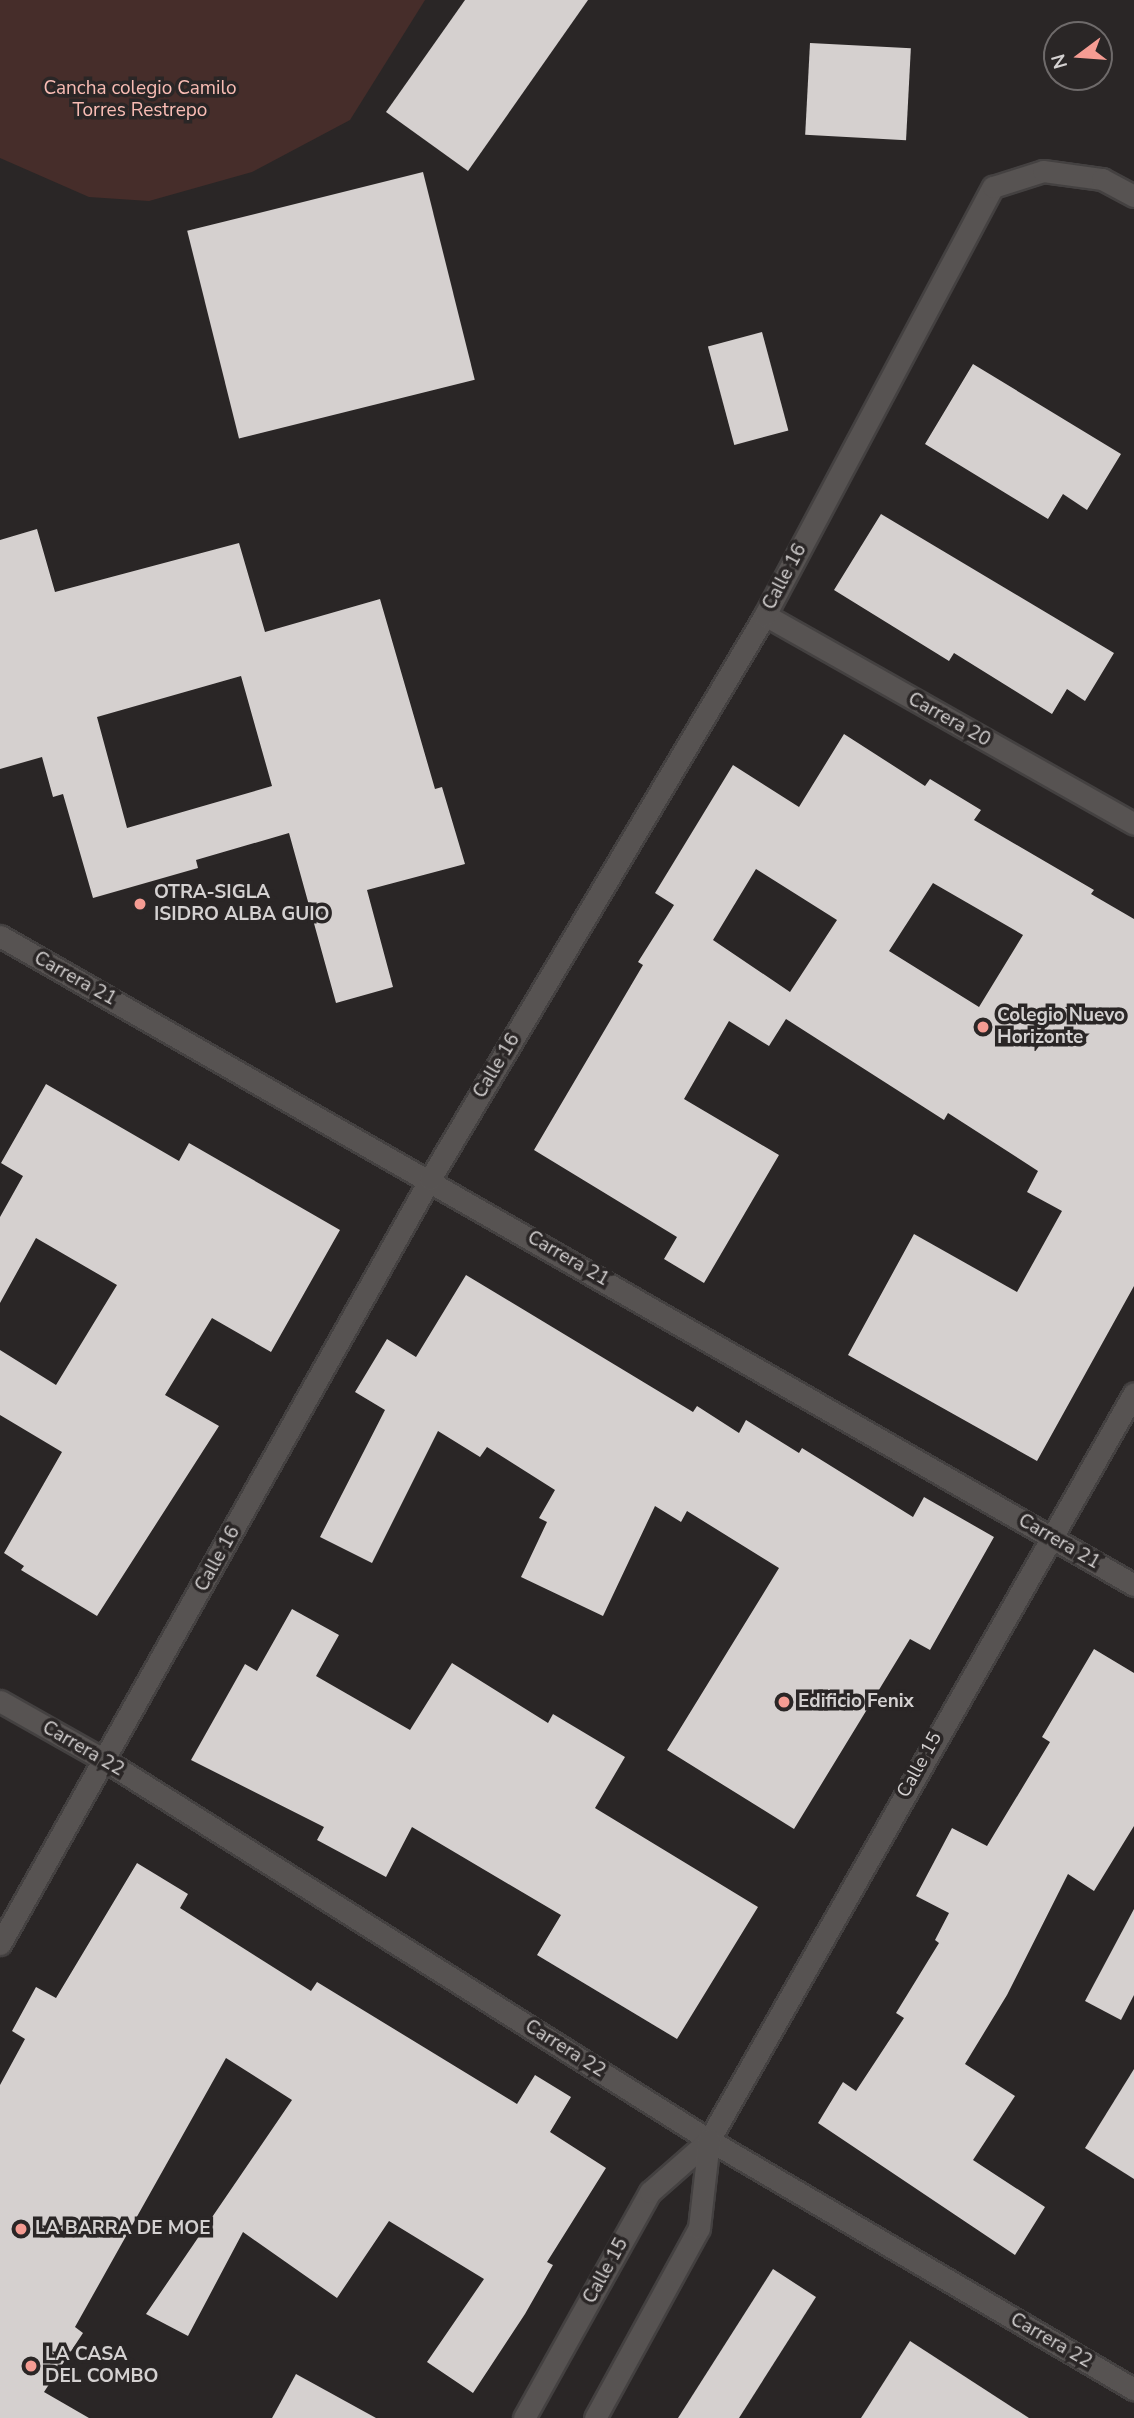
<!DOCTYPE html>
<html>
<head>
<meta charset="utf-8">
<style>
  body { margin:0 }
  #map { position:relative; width:1134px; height:2418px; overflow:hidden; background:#2a2626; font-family:"Nunito Sans",sans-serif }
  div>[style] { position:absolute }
  .green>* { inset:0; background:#462d2a }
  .building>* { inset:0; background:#d5d0cf; transform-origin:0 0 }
  .roads { filter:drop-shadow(2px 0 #444141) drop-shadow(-2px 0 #444141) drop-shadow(0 2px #444141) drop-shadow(0 -2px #444141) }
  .minor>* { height:21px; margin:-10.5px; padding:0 10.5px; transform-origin:10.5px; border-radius:10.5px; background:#575352 }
  .dots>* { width:19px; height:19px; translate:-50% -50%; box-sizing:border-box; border:4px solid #2a2626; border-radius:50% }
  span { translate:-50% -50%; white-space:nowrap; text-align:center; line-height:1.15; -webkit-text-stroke:7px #2a2626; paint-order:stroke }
  .park-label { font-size:19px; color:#f8bcb4 }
  .street-label { font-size:19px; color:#d4d1d1 }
  .poi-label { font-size:19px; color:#d4d1d1; font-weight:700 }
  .left { translate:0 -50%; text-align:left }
  .north { position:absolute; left:1043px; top:21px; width:70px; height:70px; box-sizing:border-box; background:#2a2626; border:2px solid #6e6a6a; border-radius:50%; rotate:254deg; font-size:19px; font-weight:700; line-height:28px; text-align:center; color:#d4d1d1 }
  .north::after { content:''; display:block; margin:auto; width:24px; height:32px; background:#f59c93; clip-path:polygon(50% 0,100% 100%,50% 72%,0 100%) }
</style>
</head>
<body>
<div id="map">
  <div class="green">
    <div style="clip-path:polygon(0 0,425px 0,350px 120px,252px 172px,149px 201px,89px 197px,0 158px)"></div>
  </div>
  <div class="building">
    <div style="clip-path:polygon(465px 0,588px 0,468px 171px,386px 112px)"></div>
    <div style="left:810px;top:43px;width:101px;height:92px;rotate:3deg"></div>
    <div style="left:423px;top:172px;width:214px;height:243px;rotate:76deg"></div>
    <div style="left:762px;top:332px;width:102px;height:56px;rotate:75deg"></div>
    <div style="clip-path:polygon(973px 364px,1121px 454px,1087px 510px,1063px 494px,1048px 519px,925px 444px)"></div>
    <div style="clip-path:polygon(881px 514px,1114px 653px,1085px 701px,1067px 689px,1052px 714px,954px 653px,949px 661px,834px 590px)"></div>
    <div style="clip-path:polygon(evenodd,37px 529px,55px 592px,239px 543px,265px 632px,380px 599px,435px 789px,442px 787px,465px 864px,367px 890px,393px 987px,336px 1003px,289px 833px,196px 860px,198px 868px,93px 898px,63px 794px,53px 797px,42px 757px,0 769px,0 540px,37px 529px,241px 676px,272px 786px,127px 828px,97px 717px,241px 676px)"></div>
    <div style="clip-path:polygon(evenodd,844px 734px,925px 786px,930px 779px,981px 810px,974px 820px,1094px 890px,1091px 894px,1134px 919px,1134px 1286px,1037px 1461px,848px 1355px,914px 1234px,1017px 1292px,1062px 1211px,1027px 1192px,1038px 1171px,948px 1113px,944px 1120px,786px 1019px,769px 1046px,729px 1021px,684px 1099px,779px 1155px,704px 1283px,664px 1259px,677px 1237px,534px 1150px,643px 965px,638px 962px,674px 905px,655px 893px,733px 765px,799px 807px,844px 734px,756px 869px,837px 920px,790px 992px,713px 940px,756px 869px,844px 734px,933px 883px,1023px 935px,979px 1007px,889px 951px,933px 883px)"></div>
    <div style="clip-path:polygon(46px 1084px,179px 1161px,189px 1143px,340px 1230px,271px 1352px,212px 1318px,165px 1395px,219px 1426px,97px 1616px,21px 1570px,24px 1566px,4px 1553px,62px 1452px,0 1415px,0 1350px,56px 1385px,117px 1285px,36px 1238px,0 1303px,0 1217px,23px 1176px,1px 1163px)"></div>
    <div style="clip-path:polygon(466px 1275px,693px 1412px,697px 1406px,739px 1433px,746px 1420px,799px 1453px,802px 1448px,913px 1517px,924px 1497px,994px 1537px,930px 1650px,910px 1639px,794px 1829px,667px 1750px,779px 1568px,687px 1511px,681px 1522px,655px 1506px,603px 1616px,521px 1577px,547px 1522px,539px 1518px,555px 1490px,487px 1447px,480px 1457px,438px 1431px,372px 1563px,320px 1537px,385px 1410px,355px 1392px,387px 1339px,416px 1357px)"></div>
    <div style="clip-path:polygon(292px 1609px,339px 1635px,316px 1676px,410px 1730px,452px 1663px,548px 1723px,553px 1714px,625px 1757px,595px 1808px,758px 1907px,677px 2039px,537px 1955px,561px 1915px,412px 1827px,386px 1877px,317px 1840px,324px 1827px,191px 1760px,245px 1664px,257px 1671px)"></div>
    <div style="clip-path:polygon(1094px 1649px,1134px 1673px,1134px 1826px,1094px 1891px,1068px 1874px,1007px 1995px,965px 2064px,1015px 2096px,973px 2160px,1045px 2207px,1015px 2255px,818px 2123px,843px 2082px,856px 2091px,904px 2018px,896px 2013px,939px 1943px,935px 1940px,949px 1913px,916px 1896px,952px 1828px,987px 1846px,1050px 1742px,1042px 1737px)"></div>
    <div style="clip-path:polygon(137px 1863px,188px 1894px,180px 1908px,311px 1991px,317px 1982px,517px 2104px,535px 2075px,571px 2097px,550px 2132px,606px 2168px,547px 2262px,553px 2265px,525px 2314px,473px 2393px,427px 2362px,484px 2279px,389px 2221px,337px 2298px,243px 2232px,188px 2336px,146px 2314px,292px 2100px,226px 2058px,75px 2327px,83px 2333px,44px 2392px,89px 2418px,0 2418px,0 2085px,25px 2039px,12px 2031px,36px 1987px,56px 1998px)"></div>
    <div style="clip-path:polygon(1134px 1909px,1134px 1995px,1121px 2020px,1085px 2001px)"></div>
    <div style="clip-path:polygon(1134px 2069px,1134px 2179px,1085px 2148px)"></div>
    <div style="clip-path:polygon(773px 2269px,816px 2297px,739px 2418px,678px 2418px)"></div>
    <div style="clip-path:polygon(910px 2341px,1029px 2418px,861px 2418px)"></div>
    <div style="clip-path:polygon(296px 2374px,376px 2418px,272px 2418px)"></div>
  </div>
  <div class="roads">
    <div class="minor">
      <div style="left:765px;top:615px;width:424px;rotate:29.5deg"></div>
      <div style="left:0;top:936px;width:1307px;rotate:29.78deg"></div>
      <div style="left:0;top:1701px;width:122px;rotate:29.5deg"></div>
      <div style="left:106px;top:1761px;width:712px;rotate:32.15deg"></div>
      <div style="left:709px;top:2140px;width:493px;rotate:30.4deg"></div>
      <div style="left:0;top:1944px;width:878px;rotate:-60.66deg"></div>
      <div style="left:430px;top:1179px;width:656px;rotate:-59.29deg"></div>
      <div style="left:765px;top:615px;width:485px;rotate:-62deg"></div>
      <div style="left:993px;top:187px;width:52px;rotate:-17.7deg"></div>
      <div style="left:1043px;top:171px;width:60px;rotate:7.7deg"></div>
      <div style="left:1102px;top:179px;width:36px;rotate:28deg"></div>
      <div style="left:524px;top:2418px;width:259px;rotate:-60.9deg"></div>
      <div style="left:650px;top:2192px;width:79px;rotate:-41.4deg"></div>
      <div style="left:709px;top:2140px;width:859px;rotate:-60.36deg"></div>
      <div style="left:595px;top:2418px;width:217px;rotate:-61.3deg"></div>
      <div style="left:699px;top:2228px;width:89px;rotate:-83.5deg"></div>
    </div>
  </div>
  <div class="dots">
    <div style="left:140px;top:904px;background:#f59c93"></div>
    <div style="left:983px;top:1027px;background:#f59c93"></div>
    <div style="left:784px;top:1702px;background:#f59c93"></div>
    <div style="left:21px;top:2229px;background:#f59c93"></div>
    <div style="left:31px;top:2366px;background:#f59c93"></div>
  </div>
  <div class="park-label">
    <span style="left:140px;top:100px">Cancha colegio Camilo<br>Torres Restrepo</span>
  </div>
  <div class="street-label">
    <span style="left:785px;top:577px;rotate:-62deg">Calle 16</span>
    <span style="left:949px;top:720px;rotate:29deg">Carrera 20</span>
    <span style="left:75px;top:979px;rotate:29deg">Carrera 21</span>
    <span style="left:497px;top:1066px;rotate:-59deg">Calle 16</span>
    <span style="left:568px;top:1259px;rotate:30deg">Carrera 21</span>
    <span style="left:1059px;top:1542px;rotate:30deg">Carrera 21</span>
    <span style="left:218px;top:1559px;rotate:-61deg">Calle 16</span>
    <span style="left:83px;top:1749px;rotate:30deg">Carrera 22</span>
    <span style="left:920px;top:1765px;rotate:-61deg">Calle 15</span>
    <span style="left:565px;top:2049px;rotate:32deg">Carrera 22</span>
    <span style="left:606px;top:2271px;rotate:-61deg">Calle 15</span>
    <span style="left:1051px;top:2341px;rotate:30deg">Carrera 22</span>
  </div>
  <div class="poi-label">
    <span class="left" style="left:154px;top:904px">OTRA-SIGLA<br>ISIDRO ALBA GUIO</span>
    <span class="left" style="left:997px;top:1027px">Colegio Nuevo<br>Horizonte</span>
    <span class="left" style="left:798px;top:1702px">Edificio Fenix</span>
    <span class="left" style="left:35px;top:2229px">LA BARRA DE MOE</span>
    <span class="left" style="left:45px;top:2366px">LA CASA<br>DEL COMBO</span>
  </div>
  <div class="north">N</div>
</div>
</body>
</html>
